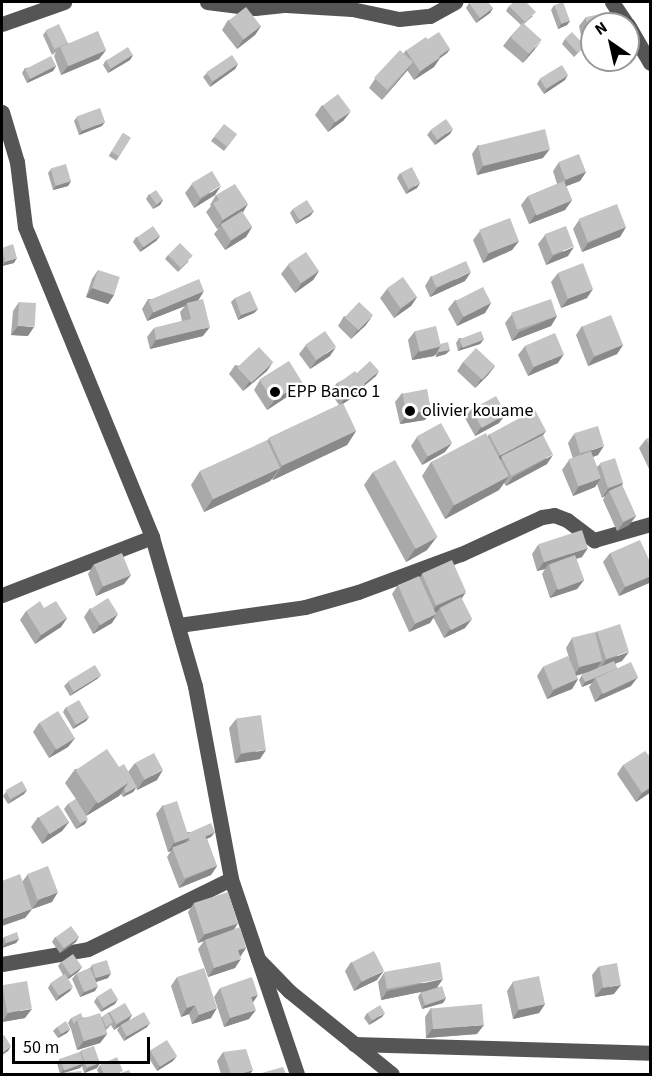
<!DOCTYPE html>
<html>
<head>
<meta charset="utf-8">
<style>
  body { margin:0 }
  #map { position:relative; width:652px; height:1076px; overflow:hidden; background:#fff; font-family:"Source Sans 3",sans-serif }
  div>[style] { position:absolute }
  .minor>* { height:15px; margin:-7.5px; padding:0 7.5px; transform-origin:7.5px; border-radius:7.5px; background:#555 }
  .wall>* { inset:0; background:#a9a9a9; transform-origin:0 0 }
  .shaded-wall>* { inset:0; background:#898989 }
  .building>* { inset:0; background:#c4c4c4; transform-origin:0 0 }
  .dots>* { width:16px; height:16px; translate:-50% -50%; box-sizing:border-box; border:3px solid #fff; border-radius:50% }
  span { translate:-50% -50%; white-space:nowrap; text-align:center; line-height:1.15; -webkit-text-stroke:4.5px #fff; paint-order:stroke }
  .poi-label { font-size:18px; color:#000 }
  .left { translate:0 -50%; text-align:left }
  .frame { position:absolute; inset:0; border:3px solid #000; pointer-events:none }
  .north { position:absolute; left:580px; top:12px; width:60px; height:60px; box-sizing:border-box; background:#fff; border:2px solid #999; border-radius:50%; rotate:326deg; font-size:16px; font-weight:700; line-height:24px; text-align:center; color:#000 }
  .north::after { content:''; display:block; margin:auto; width:21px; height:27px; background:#000; clip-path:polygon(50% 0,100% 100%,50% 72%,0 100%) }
  .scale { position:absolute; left:12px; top:1037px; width:138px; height:27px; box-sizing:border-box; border:3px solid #000; border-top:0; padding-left:8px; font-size:18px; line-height:21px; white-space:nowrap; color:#000; -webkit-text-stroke:4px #fff; paint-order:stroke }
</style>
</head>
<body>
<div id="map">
  <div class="minor">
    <div style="left:207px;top:2px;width:48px;rotate:7.1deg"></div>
    <div style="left:255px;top:8px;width:31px;rotate:-6deg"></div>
    <div style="left:286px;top:5px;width:66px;rotate:3.5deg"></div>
    <div style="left:352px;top:9px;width:48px;rotate:12deg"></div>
    <div style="left:399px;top:19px;width:31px;rotate:-6deg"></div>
    <div style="left:430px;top:16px;width:29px;rotate:-29deg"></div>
    <div style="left:612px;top:2px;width:27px;rotate:56deg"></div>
    <div style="left:2px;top:24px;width:66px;rotate:-19.5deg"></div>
    <div style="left:628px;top:25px;width:44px;rotate:59.9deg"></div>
    <div style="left:2px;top:112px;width:52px;rotate:73.3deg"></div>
    <div style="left:17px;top:162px;width:65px;rotate:83deg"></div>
    <div style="left:25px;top:227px;width:335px;rotate:67.7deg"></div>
    <div style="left:152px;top:537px;width:155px;rotate:73.9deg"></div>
    <div style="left:195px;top:686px;width:196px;rotate:79.4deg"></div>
    <div style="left:231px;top:879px;width:206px;rotate:71.3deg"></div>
    <div style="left:2px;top:595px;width:161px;rotate:-21.1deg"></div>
    <div style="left:179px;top:625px;width:127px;rotate:-8.1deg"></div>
    <div style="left:305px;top:607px;width:55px;rotate:-15.8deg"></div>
    <div style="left:358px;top:592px;width:110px;rotate:-20.3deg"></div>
    <div style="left:461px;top:554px;width:89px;rotate:-24.6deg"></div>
    <div style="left:542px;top:517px;width:12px;rotate:-9deg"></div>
    <div style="left:554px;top:515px;width:14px;rotate:21deg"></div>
    <div style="left:567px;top:520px;width:34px;rotate:37deg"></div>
    <div style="left:594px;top:540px;width:58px;rotate:-15.9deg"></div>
    <div style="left:258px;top:959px;width:45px;rotate:45.9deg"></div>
    <div style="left:289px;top:991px;width:132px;rotate:38.9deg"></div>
    <div style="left:2px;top:964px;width:87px;rotate:-9.9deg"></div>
    <div style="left:88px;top:949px;width:159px;rotate:-26.1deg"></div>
    <div style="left:354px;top:1044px;width:296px;rotate:1.7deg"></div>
  </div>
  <div class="wall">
    <div style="clip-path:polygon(469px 3px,493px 8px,490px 13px,476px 23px,466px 8px)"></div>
    <div style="clip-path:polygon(554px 5px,570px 21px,567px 25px,558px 29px,551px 10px)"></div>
    <div style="clip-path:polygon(509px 6px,533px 16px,524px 24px,535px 49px,523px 63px,503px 46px,510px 37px,521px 25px,506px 11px)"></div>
    <div style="clip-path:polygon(586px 17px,592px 49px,584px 51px,584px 47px,574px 57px,562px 44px,565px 39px,583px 44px,579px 26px)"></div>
    <div style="clip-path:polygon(228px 20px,261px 26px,255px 35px,237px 49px,222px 30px)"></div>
    <div style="clip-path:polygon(46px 31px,68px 43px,106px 50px,99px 59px,61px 75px,54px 56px,56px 52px,52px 55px,43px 35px)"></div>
    <div style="clip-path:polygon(450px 49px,447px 53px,440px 58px,434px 67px,414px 80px,407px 70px,382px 100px,369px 88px,375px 79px,404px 53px,406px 50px)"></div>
    <div style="clip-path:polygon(133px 55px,130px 60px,108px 73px,103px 65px,106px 60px)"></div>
    <div style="clip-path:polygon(238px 64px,235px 69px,210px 87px,203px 77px,207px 73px)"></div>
    <div style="clip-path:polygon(56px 66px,53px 71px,27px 83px,22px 73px,25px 68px)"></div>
    <div style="clip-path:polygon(540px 79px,565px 80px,544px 94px,537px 84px)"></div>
    <div style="clip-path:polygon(322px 105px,344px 120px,328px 132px,315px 115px)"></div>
    <div style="clip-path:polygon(77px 117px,102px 126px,79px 135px,74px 121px)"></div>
    <div style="clip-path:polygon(431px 130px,450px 134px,435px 145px,427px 135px)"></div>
    <div style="left:123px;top:133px;width:9px;height:27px;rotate:32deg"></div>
    <div style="clip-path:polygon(237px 134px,224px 151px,211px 141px,214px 137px)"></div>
    <div style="clip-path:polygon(478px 145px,543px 158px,477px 175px,472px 154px)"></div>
    <div style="clip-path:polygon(559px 162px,586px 172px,580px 181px,566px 186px,572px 200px,565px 210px,529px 224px,521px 205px,528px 196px,557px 184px,553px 171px)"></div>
    <div style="clip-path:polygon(51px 169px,71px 181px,68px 186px,53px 190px,48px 173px)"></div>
    <div style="clip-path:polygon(400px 173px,417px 188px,406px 194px,397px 178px)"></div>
    <div style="clip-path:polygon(192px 184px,215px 195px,194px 208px,185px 193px)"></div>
    <div style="clip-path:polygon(149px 194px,163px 200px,160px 205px,153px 209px,146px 199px)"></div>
    <div style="clip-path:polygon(216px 195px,242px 212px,252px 227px,246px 237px,225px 250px,214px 234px,219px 228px,217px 229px,206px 212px,211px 206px,210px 205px)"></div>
    <div style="clip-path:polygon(293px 209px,314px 211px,310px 216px,296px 224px,290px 213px)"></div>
    <div style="clip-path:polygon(579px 220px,626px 227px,620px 237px,582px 252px,573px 229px)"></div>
    <div style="clip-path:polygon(480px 231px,519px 241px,512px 250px,483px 263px,473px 240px)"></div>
    <div style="clip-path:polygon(545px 235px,568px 256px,546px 265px,538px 244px)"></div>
    <div style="clip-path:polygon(160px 236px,156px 241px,140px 252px,133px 242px,136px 237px)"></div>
    <div style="clip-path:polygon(2px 248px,14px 263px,2px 266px)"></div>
    <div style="clip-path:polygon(168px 255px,189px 261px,178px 272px,165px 259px)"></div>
    <div style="clip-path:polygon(288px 265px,319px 271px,313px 280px,295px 293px,281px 274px)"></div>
    <div style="clip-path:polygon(98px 270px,114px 295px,108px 304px,86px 297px,92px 279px)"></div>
    <div style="clip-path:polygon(558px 273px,587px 298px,561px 308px,551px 282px)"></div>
    <div style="clip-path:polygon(431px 276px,465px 281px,430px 297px,425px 286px)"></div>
    <div style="clip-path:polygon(387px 289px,417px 297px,411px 306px,394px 318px,380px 298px)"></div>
    <div style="clip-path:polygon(235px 298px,258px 309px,254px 313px,238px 320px,231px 302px)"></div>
    <div style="clip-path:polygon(148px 299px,198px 300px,203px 336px,150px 349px,147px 337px,154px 328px,182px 321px,180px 312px,185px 306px,147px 321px,142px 309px)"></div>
    <div style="clip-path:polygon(455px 300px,491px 303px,485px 313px,457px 326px,448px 309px)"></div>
    <div style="clip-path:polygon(19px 302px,28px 336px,11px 335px,13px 311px)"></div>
    <div style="clip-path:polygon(512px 314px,557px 316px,551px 326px,512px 341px,505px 323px)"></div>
    <div style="clip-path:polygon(344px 316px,366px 325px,351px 339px,338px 326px)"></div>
    <div style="clip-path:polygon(582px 326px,623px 345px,617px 354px,588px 366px,576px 335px)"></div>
    <div style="clip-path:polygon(415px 331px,440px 344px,450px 350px,446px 354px,436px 357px,435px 354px,434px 356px,412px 360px,408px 340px)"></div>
    <div style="clip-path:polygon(459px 338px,484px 339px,480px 344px,458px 351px,456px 343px)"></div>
    <div style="clip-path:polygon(306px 345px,330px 356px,310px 369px,299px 354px)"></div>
    <div style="clip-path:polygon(525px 346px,558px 363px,528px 376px,518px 355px)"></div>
    <div style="clip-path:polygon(463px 362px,495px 366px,488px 375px,475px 388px,457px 371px)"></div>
    <div style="clip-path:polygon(235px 365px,267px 371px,243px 391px,229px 374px)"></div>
    <div style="clip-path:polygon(357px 373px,376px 376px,364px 386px,358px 394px,343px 404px,356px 431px,347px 445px,273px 480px,272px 479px,270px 481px,204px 512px,191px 485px,200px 471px,267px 441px,269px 438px,339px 405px,330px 392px,337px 383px)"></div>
    <div style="clip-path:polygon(260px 380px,302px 382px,296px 391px,267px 410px,254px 390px)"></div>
    <div style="clip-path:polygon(402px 393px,431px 410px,425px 420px,400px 424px,395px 402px)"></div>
    <div style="clip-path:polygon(471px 409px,506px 414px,499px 423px,475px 436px,465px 418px)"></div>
    <div style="clip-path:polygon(546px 431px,543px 435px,547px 464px,506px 486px,504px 483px,499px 490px,445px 519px,422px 476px,431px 462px,488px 436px,489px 434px)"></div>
    <div style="clip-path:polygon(574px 434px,598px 455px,593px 457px,597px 467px,600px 464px,623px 483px,622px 485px,636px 516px,629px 525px,617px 531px,603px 500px,605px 496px,602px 498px,597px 484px,595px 487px,573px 496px,562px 470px,569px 460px,573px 459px,568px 443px)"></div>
    <div style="clip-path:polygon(417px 437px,445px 452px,422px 465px,411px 446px)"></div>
    <div style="clip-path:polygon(651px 437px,651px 473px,639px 448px,646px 439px)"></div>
    <div style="clip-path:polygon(373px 472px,427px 550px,406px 562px,364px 485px)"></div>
    <div style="clip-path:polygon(538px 545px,582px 557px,576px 559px,584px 580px,577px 589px,550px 598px,542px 574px,545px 569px,537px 571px,532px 554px)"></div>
    <div style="clip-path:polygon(610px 553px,651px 564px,651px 580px,649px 583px,619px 596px,603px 562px)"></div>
    <div style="clip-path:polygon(94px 564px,131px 575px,124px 584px,96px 596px,88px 574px)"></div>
    <div style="clip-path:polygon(422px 574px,462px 598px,465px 628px,444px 638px,433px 617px,430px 623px,409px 632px,392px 594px,398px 585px,420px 577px)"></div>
    <div style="clip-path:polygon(90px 608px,112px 623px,93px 634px,84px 617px)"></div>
    <div style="clip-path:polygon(26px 611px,67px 618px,61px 627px,35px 644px,20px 620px)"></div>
    <div style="clip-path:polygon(597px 631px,622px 661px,615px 664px,617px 668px,631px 686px,595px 702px,589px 687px,592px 683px,582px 687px,579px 680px,582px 675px,590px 672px,576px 676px,578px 679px,572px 689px,547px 699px,537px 676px,543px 667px,569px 658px,566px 648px,572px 638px,595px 633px)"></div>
    <div style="clip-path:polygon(101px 675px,97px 679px,70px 696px,64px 686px,68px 682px)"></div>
    <div style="clip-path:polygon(66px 707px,89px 717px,86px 721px,73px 729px,63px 712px)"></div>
    <div style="clip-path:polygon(236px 719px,260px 759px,235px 763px,229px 728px)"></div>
    <div style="clip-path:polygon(39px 723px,75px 738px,68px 747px,49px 758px,33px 732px)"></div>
    <div style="clip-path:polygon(651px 758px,651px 792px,636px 802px,617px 774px,623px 765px)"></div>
    <div style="clip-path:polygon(135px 763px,157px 780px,137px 790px,136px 787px,133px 792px,123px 797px,121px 794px,119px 796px,86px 816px,85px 824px,76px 829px,64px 809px,68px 804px,76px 799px,65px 783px,75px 769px,119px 767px,128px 772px)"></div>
    <div style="clip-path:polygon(27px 790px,24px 794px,8px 804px,3px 796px,6px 792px)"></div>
    <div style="clip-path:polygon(163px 805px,187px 832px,215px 832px,211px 837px,207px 839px,217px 866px,211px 875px,179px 888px,167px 857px,171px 851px,168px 852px,156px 814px)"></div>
    <div style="clip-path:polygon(38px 817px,69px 822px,62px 831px,42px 844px,31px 827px)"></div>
    <div style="clip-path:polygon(28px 874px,52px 902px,32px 909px,27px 896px,32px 909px,25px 918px,22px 882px)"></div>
    <div style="clip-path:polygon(194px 903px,238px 923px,234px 930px,246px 948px,240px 956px,235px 968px,208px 977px,198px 949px,204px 941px,198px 943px,188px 912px)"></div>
    <div style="clip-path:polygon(4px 937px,19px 939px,16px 943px,2px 948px,2px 940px)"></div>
    <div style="clip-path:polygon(55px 937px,76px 942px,60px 953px,52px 942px)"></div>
    <div style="clip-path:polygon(61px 962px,82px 967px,78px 972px,68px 979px,70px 991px,56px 1001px,48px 988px,51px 983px,63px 975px,58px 966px)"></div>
    <div style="clip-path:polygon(351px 962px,377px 980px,354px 991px,345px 971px)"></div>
    <div style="clip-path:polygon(92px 965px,111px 973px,108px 978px,96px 982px,95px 991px,80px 997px,72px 979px,76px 974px,90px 968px)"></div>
    <div style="clip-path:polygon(599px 966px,614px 994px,595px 997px,592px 975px)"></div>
    <div style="clip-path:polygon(384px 973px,438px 987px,446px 998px,443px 1003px,422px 1009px,418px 997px,421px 992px,424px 991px,381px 1000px,378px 982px)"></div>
    <div style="clip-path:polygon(177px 977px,211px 1018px,192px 1024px,189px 1014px,181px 1017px,171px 986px)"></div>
    <div style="clip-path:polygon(513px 982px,545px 1004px,539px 1013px,513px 1019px,507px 991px)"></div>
    <div style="clip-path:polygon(3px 986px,25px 1018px,2px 1022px,2px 989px)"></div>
    <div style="clip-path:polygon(220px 988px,253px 1002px,249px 1019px,224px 1027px,214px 997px)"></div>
    <div style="clip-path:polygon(97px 997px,115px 1004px,101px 1012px,94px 1002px)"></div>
    <div style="clip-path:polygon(431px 1008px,477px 1034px,426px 1038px,425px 1017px)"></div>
    <div style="clip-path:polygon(109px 1012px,132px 1015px,129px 1020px,147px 1027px,124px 1041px,117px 1030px,120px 1026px,114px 1030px,111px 1025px,106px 1030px,107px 1034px,100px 1043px,77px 1050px,71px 1029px,68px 1023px,71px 1018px,102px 1017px)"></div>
    <div style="clip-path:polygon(367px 1013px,382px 1017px,369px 1025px,364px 1018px)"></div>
    <div style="clip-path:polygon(57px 1027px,70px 1029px,67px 1033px,58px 1038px,53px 1031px)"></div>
    <div style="clip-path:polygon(150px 1050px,173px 1061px,157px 1071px,147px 1055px)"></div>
    <div style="clip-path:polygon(81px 1051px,100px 1063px,97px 1068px,84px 1073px,82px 1066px,80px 1068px,64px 1073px,82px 1074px,60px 1074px,57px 1063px,60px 1059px,80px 1052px)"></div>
    <div style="clip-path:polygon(223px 1052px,250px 1074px,221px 1074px,217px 1061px)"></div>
    <div style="clip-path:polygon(100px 1065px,121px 1073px,131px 1074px,99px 1074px,97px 1070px)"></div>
  </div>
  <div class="shaded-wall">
    <div style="clip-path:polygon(493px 8px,490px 13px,476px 23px,480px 18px)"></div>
    <div style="clip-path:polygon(570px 21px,567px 25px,558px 29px,561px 24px)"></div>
    <div style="clip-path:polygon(261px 26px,255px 35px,237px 49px,243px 40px)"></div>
    <div style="clip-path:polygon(542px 40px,535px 49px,523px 63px,529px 54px)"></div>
    <div style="clip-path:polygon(592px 41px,592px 49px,584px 51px,591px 42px)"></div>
    <div style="clip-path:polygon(450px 49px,447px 53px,439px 59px,440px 58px,434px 67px,414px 80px,421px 71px)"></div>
    <div style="clip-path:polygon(106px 50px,99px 59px,61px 75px,68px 66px)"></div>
    <div style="clip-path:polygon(133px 55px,130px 60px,108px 73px,111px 69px)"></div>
    <div style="clip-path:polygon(413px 62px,407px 71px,382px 100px,389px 91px)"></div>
    <div style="clip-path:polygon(238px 64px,235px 69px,210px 87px,213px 82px)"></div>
    <div style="clip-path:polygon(56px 66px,53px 71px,27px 83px,30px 78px)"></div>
    <div style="clip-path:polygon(568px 75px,565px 80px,544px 94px,547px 89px)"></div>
    <div style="clip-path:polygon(351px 111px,344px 120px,328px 132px,334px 123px)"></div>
    <div style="clip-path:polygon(105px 122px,102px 126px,79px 135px,82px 131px)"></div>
    <div style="clip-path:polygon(453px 129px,450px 134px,435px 145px,438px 140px)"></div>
    <div style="clip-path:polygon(550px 149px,543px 158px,477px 175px,483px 166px)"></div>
    <div style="clip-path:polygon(586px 172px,580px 181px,559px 189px,566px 180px)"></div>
    <div style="clip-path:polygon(71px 181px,68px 186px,53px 190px,56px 186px)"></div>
    <div style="clip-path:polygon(420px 183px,417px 188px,406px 194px,409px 190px)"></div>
    <div style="clip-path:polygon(221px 186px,215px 195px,194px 208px,201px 199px)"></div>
    <div style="clip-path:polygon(163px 200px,160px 205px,153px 209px,157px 205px)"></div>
    <div style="clip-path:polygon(572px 200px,565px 210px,529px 224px,535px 215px)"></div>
    <div style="clip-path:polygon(248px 204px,242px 214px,221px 225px,217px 229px,223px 220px)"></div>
    <div style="clip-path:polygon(314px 211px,310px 216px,296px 224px,300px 220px)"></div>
    <div style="clip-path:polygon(252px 227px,246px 237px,225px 250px,231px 241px)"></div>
    <div style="clip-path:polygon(626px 227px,620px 237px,582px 252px,588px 243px)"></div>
    <div style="clip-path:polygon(160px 236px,156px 241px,140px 252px,143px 247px)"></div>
    <div style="clip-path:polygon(519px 241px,512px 250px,483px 263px,489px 253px)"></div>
    <div style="clip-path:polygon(574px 247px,568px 256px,546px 265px,553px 256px)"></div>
    <div style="clip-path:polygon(17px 258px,14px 263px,2px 266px,5px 262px)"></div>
    <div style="clip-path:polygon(319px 271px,313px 280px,295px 293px,301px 284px)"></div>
    <div style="clip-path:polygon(471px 272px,465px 281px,430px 297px,437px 288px)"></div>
    <div style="clip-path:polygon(92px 288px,114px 295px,108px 304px,86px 297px)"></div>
    <div style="clip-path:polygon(593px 289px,587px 298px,561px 308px,568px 299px)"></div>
    <div style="clip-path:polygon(204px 291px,198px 301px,187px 303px,185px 306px,147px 321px,153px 312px)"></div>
    <div style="clip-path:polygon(417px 297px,411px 306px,394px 318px,401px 309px)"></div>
    <div style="clip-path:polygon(491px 303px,485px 313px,457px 326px,463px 317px)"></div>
    <div style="clip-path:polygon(258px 309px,254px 313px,238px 320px,241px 315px)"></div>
    <div style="clip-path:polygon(373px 315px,366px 325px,351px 339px,358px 330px)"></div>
    <div style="clip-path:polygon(557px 316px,551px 326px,512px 341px,519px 332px)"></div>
    <div style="clip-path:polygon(18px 326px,34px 327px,28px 336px,11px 335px)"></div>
    <div style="clip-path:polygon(210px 327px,203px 336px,150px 349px,156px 340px)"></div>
    <div style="clip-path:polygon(484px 339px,480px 344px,458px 351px,462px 346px)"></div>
    <div style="clip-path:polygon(623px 345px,617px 354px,588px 366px,594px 357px)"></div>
    <div style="clip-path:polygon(441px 346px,434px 356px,412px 360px,419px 351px)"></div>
    <div style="clip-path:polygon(336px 347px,330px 356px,310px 369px,317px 360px)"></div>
    <div style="clip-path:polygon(450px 350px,446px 354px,436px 357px,439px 352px)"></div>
    <div style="clip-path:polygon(564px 354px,558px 363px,528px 376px,534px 367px)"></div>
    <div style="clip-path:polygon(273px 362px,267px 371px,243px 391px,249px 382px)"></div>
    <div style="clip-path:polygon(495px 366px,488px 375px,475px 388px,481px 379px)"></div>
    <div style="clip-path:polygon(379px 371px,376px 376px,364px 386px,358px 394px,339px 406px,346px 397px,364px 384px)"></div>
    <div style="clip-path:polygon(302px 382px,296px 391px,267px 410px,274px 401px)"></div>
    <div style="clip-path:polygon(431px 410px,425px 420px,400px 424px,407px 415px)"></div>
    <div style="clip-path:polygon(506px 414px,499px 423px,475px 436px,481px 427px)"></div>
    <div style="clip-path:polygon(356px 431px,347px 445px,273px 480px,282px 466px)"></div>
    <div style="clip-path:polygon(546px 431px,539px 440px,502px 457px,500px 461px,494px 464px,500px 455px)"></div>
    <div style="clip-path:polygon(452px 443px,445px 452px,422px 465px,428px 456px)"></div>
    <div style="clip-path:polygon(604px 446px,598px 455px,574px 463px,581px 454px)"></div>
    <div style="clip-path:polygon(553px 455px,547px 464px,506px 486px,513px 477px)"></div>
    <div style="clip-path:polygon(280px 468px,270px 481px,204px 512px,213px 499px)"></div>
    <div style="clip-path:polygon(509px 476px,499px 490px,445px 519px,454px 505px)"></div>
    <div style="clip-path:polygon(601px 478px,595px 487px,573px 496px,579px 486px)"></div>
    <div style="clip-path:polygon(623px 483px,617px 492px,609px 491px,605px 496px,602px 498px,608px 489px)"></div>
    <div style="clip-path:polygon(636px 516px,629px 525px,617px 531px,624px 522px)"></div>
    <div style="clip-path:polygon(437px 537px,427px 550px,406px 562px,416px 548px)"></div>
    <div style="clip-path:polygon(588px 548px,582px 557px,549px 567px,548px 564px,545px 569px,537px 571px,544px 562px)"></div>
    <div style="clip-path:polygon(131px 575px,124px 584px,96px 596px,103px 586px)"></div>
    <div style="clip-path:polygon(651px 576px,651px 580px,649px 583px,619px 596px,625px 587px)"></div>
    <div style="clip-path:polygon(584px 580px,577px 589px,550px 598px,557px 589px)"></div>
    <div style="clip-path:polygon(466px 592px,460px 601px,440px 608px,437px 612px,430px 615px,436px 606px)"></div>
    <div style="clip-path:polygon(118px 614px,112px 623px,93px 634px,100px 625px)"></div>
    <div style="clip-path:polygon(436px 614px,430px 623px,409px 632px,416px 623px)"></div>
    <div style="clip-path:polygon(67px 618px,61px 627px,35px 644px,41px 635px)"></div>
    <div style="clip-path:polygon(472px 619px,465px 628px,444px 638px,450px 629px)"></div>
    <div style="clip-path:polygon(629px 652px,622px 661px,599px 669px,606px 660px)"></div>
    <div style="clip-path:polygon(602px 661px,596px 670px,573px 676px,580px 667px)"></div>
    <div style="clip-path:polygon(101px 675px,97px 679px,70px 696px,74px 692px)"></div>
    <div style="clip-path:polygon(638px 677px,631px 686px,595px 702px,602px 693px)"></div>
    <div style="clip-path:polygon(595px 678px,592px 683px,582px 687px,585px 682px)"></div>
    <div style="clip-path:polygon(578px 679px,572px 689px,547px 699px,554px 690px)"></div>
    <div style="clip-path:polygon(89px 717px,86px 721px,73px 729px,76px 725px)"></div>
    <div style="clip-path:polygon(75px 738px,68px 747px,49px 758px,56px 749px)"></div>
    <div style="clip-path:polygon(266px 750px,260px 759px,235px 763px,241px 754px)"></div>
    <div style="clip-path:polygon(163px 770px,157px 780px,137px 790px,144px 780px)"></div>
    <div style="clip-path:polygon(129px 782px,119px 796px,86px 816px,96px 803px)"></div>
    <div style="clip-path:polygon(137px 787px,133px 792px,123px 797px,126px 793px)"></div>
    <div style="clip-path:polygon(651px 787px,651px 792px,636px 802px,642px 793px)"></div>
    <div style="clip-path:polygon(27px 790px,24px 794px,8px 804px,12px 800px)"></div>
    <div style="clip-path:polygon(88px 819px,85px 824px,76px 829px,80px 825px)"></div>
    <div style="clip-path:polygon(69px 822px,62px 831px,42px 844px,48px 834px)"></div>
    <div style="clip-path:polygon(215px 832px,211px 837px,185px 847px,189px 843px)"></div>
    <div style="clip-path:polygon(189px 838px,182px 848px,173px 848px,171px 851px,168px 852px,174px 843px)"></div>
    <div style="clip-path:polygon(217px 866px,211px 875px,179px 888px,186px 879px)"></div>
    <div style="clip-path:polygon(58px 892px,52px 902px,32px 909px,39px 900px)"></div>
    <div style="clip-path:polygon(32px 909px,25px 918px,2px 926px,2px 919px)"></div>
    <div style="clip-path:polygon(238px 923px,232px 932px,205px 940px,204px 941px,198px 943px,205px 934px)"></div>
    <div style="clip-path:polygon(79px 937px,76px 942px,60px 953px,63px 949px)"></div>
    <div style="clip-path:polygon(19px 939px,16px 943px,2px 948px,6px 943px)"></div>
    <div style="clip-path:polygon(246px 948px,240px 957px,238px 950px)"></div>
    <div style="clip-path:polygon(241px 959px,235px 968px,208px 977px,214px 968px)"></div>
    <div style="clip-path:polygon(82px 967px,78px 972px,67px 980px,70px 975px)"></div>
    <div style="clip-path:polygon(384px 971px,377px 980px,354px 991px,361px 982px)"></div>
    <div style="clip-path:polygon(111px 973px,108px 978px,93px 983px,96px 978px)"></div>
    <div style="clip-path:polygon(443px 979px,436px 989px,381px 1000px,387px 991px)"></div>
    <div style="clip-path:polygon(621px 985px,614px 994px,595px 997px,602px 988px)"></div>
    <div style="clip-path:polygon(98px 986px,95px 991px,80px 997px,84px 992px)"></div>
    <div style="clip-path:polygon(73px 987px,70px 991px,56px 1001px,59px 996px)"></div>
    <div style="clip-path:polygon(258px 995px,252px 1004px,251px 997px)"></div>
    <div style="clip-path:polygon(446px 998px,443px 1003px,422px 1009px,425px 1005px)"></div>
    <div style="clip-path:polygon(118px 999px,115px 1004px,101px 1012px,104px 1008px)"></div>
    <div style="clip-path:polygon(545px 1004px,539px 1013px,513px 1019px,519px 1009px)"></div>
    <div style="clip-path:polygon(195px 1005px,189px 1014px,181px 1017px,187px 1008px)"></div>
    <div style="clip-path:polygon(217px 1008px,211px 1018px,192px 1024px,199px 1015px)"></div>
    <div style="clip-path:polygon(32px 1009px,25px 1018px,2px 1022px,8px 1013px)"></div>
    <div style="clip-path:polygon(256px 1010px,249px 1019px,224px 1027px,230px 1018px)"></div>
    <div style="clip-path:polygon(385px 1013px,382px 1017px,369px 1025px,372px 1021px)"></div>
    <div style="clip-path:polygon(132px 1015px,129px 1020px,114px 1030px,117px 1025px)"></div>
    <div style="clip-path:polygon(150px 1023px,147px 1027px,124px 1041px,127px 1036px)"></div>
    <div style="clip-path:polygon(484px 1025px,477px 1034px,426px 1038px,432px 1029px)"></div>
    <div style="clip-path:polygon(70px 1029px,67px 1033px,58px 1038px,61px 1034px)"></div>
    <div style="clip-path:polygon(107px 1034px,100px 1043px,77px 1050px,84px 1041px)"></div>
    <div style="clip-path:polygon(11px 1046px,8px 1051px,2px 1055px,2px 1053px)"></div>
    <div style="clip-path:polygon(177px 1056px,173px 1061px,157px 1071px,160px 1066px)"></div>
    <div style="clip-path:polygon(84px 1063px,80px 1068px,60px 1074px,63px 1070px)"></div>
    <div style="clip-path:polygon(100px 1063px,97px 1068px,84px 1073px,88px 1068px)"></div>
    <div style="clip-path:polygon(253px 1070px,250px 1074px,240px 1074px)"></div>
  </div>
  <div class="building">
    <div style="clip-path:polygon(471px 2px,488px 2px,493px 8px,480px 18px,469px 3px)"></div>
    <div style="clip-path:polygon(514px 2px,526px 2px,536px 12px,525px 22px,509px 6px)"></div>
    <div style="left:563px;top:2px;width:20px;height:9px;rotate:70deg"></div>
    <div style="left:246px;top:7px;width:24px;height:22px;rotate:52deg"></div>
    <div style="clip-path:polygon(606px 13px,608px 20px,616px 18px,617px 24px,592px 24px,592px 41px,591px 42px,586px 17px)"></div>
    <div style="left:523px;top:23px;width:25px;height:19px;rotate:42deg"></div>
    <div style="left:59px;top:24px;width:21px;height:15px;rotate:65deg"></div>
    <div style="left:98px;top:31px;width:21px;height:41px;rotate:67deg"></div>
    <div style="left:439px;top:32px;width:20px;height:14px;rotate:57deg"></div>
    <div style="left:572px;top:32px;width:19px;height:10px;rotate:47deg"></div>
    <div style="left:426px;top:37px;width:25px;height:24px;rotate:56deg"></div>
    <div style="left:128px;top:47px;width:9px;height:26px;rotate:58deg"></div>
    <div style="left:400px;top:50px;width:18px;height:38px;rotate:43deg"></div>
    <div style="left:232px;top:55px;width:11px;height:31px;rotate:56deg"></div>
    <div style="left:51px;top:56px;width:11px;height:29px;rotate:63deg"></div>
    <div style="left:562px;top:65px;width:12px;height:26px;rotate:59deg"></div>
    <div style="left:338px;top:94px;width:21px;height:19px;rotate:53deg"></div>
    <div style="left:100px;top:108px;width:15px;height:25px;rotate:70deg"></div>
    <div style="left:446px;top:119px;width:12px;height:19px;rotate:55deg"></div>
    <div style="left:224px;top:124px;width:16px;height:16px;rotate:38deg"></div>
    <div style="left:545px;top:129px;width:21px;height:69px;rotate:76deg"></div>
    <div style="left:123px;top:133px;width:9px;height:22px;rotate:32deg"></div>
    <div style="left:579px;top:154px;width:19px;height:22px;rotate:69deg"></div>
    <div style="left:66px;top:164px;width:18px;height:16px;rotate:74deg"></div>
    <div style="left:412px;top:167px;width:18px;height:13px;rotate:63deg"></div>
    <div style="left:212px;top:171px;width:17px;height:24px;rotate:59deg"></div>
    <div style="left:564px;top:181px;width:21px;height:39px;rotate:67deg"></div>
    <div style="clip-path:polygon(235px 184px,248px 204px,223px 220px,213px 203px,219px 200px,216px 195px)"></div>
    <div style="left:156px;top:190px;width:12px;height:8px;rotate:55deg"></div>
    <div style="left:307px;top:200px;width:13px;height:17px;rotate:58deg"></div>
    <div style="left:617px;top:204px;width:25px;height:41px;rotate:69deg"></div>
    <div style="left:242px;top:211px;width:19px;height:25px;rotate:58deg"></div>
    <div style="left:510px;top:218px;width:25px;height:33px;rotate:69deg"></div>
    <div style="left:153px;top:226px;width:12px;height:20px;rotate:55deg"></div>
    <div style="left:566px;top:226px;width:22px;height:23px;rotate:69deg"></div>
    <div style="left:180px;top:243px;width:18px;height:17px;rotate:45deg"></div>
    <div style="clip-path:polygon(13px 244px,17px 258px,5px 262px,2px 248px)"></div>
    <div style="left:306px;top:252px;width:23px;height:22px;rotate:56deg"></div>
    <div style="left:466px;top:261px;width:12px;height:38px;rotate:66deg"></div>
    <div style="left:583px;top:263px;width:28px;height:27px;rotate:69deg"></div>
    <div style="left:98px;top:270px;width:23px;height:19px;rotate:18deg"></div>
    <div style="left:403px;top:277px;width:24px;height:20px;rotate:55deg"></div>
    <div style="left:199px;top:279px;width:13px;height:55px;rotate:67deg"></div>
    <div style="left:483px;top:287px;width:18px;height:31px;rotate:63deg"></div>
    <div style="clip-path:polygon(250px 291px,258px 309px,241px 315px,235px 298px)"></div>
    <div style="clip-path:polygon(203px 299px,210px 327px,156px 340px,154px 328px,191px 319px,187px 303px)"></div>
    <div style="left:551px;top:299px;width:18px;height:42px;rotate:71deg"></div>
    <div style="left:19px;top:302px;width:17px;height:24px;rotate:3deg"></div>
    <div style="left:359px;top:302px;width:19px;height:21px;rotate:43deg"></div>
    <div style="left:611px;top:315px;width:32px;height:31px;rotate:68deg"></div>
    <div style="left:436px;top:326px;width:21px;height:22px;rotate:76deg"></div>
    <div style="left:325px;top:331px;width:19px;height:24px;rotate:55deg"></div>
    <div style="left:481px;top:331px;width:9px;height:23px;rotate:69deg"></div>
    <div style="left:555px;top:333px;width:23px;height:33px;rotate:67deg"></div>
    <div style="clip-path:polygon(448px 342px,450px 350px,439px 352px,438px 350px,441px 346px,440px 344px)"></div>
    <div style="left:259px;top:347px;width:21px;height:30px;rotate:47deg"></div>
    <div style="left:476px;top:348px;width:26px;height:19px;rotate:43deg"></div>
    <div style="left:289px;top:361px;width:25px;height:35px;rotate:58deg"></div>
    <div style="clip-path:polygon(370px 361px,379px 371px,364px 384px,357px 373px)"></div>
    <div style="left:355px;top:371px;width:17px;height:22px;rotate:54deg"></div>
    <div style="left:427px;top:389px;width:21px;height:25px;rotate:79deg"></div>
    <div style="left:496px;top:396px;width:21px;height:28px;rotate:61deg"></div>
    <div style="left:343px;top:403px;width:31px;height:82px;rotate:65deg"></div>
    <div style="left:535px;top:410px;width:24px;height:52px;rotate:62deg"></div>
    <div style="left:441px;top:423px;width:23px;height:28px;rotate:61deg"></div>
    <div style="left:598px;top:426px;width:21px;height:25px;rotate:73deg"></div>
    <div style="left:486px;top:433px;width:49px;height:62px;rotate:62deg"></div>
    <div style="left:543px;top:435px;width:22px;height:47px;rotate:63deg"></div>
    <div style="clip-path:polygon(651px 437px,651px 450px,646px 439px)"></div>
    <div style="left:267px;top:440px;width:31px;height:74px;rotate:65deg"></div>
    <div style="left:591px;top:451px;width:29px;height:24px;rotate:70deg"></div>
    <div style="left:615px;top:458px;width:26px;height:16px;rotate:72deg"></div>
    <div style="left:395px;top:460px;width:88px;height:25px;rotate:61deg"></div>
    <div style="left:622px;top:485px;width:34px;height:14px;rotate:66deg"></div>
    <div style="left:582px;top:530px;width:19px;height:46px;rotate:72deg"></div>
    <div style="clip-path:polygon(640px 540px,651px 564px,651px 576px,625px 587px,610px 553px)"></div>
    <div style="left:122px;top:553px;width:24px;height:30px;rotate:68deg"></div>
    <div style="left:575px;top:555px;width:27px;height:28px;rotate:70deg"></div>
    <div style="left:452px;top:560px;width:35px;height:33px;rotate:66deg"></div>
    <div style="left:419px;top:576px;width:42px;height:23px;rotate:66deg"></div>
    <div style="left:461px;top:597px;width:25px;height:24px;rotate:63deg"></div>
    <div style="left:108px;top:598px;width:19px;height:21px;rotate:58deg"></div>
    <div style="clip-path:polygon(40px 601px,44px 608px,56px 601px,67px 618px,41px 635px,26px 611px)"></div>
    <div style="left:620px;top:624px;width:29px;height:24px;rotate:72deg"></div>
    <div style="left:595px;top:632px;width:30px;height:24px;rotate:76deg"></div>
    <div style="left:568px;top:656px;width:25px;height:27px;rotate:67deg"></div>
    <div style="left:614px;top:661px;width:8px;height:35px;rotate:67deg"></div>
    <div style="left:631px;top:662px;width:17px;height:39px;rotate:65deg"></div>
    <div style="left:95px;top:665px;width:12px;height:32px;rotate:59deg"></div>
    <div style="left:79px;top:700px;width:20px;height:15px;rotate:60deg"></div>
    <div style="left:58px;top:711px;width:32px;height:22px;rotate:58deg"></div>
    <div style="left:261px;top:715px;width:35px;height:25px;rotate:82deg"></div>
    <div style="left:107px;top:749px;width:40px;height:38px;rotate:56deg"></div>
    <div style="clip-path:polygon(645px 751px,651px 758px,651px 787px,642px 793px,623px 765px)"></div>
    <div style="left:154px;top:753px;width:19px;height:21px;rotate:62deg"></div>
    <div style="clip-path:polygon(124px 764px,137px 787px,126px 793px,124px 789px,129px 782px,119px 767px)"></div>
    <div style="left:22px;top:781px;width:10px;height:19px;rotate:61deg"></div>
    <div style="left:76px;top:799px;width:23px;height:9px;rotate:59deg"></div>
    <div style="left:177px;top:801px;width:39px;height:15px;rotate:72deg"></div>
    <div style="left:58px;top:805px;width:20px;height:23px;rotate:57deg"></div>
    <div style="left:211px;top:823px;width:10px;height:26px;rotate:66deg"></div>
    <div style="left:205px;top:835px;width:33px;height:35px;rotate:69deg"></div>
    <div style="left:48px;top:866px;width:28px;height:22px;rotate:69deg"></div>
    <div style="clip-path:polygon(20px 874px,32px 909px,2px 919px,2px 881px)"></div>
    <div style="left:228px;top:892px;width:33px;height:36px;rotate:72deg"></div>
    <div style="left:71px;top:926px;width:14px;height:19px;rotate:54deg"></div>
    <div style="clip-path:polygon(240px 927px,246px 948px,238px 950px,241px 959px,214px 968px,205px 940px)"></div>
    <div style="clip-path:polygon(17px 932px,19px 939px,6px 943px,4px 937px)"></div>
    <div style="left:374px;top:951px;width:22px;height:25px;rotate:63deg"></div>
    <div style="left:73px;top:954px;width:16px;height:14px;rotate:55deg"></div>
    <div style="left:107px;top:960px;width:14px;height:16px;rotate:73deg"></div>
    <div style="left:440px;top:962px;width:17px;height:57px;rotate:80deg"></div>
    <div style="left:617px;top:963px;width:22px;height:18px;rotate:80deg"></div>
    <div style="left:90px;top:968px;width:20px;height:15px;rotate:66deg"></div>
    <div style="clip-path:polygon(204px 968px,217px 1008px,199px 1015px,195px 1005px,187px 1008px,177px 977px)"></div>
    <div style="left:65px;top:974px;width:15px;height:17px;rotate:58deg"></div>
    <div style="left:539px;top:976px;width:29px;height:27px;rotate:78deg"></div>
    <div style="clip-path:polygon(252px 977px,258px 995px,251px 997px,256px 1010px,230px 1018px,220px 988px)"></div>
    <div style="left:27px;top:981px;width:28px;height:25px;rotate:80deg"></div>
    <div style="left:442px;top:986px;width:13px;height:22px;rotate:72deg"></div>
    <div style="left:111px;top:988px;width:13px;height:17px;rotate:58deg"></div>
    <div style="left:125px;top:1003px;width:14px;height:18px;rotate:60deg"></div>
    <div style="left:482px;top:1004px;width:21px;height:51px;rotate:85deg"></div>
    <div style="left:380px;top:1005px;width:9px;height:15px;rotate:58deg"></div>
    <div style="left:144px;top:1012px;width:13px;height:27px;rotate:61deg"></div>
    <div style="clip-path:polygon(81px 1013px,83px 1018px,77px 1020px,74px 1024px,71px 1018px)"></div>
    <div style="left:100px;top:1013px;width:22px;height:24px;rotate:72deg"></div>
    <div style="clip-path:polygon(108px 1013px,113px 1022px,106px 1027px,102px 1017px)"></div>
    <div style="clip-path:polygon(66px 1021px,70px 1029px,61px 1034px,57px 1027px)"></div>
    <div style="clip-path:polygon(4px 1035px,11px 1046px,2px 1053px,2px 1037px)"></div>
    <div style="left:167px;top:1040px;width:19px;height:20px;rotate:58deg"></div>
    <div style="left:94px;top:1046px;width:18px;height:14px;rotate:71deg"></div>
    <div style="clip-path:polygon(246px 1049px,253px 1070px,240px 1074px,231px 1074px,223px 1052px)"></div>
    <div style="left:80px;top:1052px;width:12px;height:21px;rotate:70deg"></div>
    <div style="clip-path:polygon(117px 1057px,123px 1071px,115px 1074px,104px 1074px,100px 1065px)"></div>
    <div style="clip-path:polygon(283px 1067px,286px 1074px,258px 1074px)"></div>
    <div style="clip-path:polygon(129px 1070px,131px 1074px,118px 1074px)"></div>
    <div style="clip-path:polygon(81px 1071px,82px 1074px,62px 1074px,62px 1073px)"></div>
  </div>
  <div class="dots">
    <div style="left:275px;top:392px;background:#000"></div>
    <div style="left:410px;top:411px;background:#000"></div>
  </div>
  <div class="poi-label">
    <span class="left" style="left:287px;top:392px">EPP Banco 1</span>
    <span class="left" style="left:422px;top:411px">olivier kouame</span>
  </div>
  <div class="frame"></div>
  <div class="north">N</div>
  <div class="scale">50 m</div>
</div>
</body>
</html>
